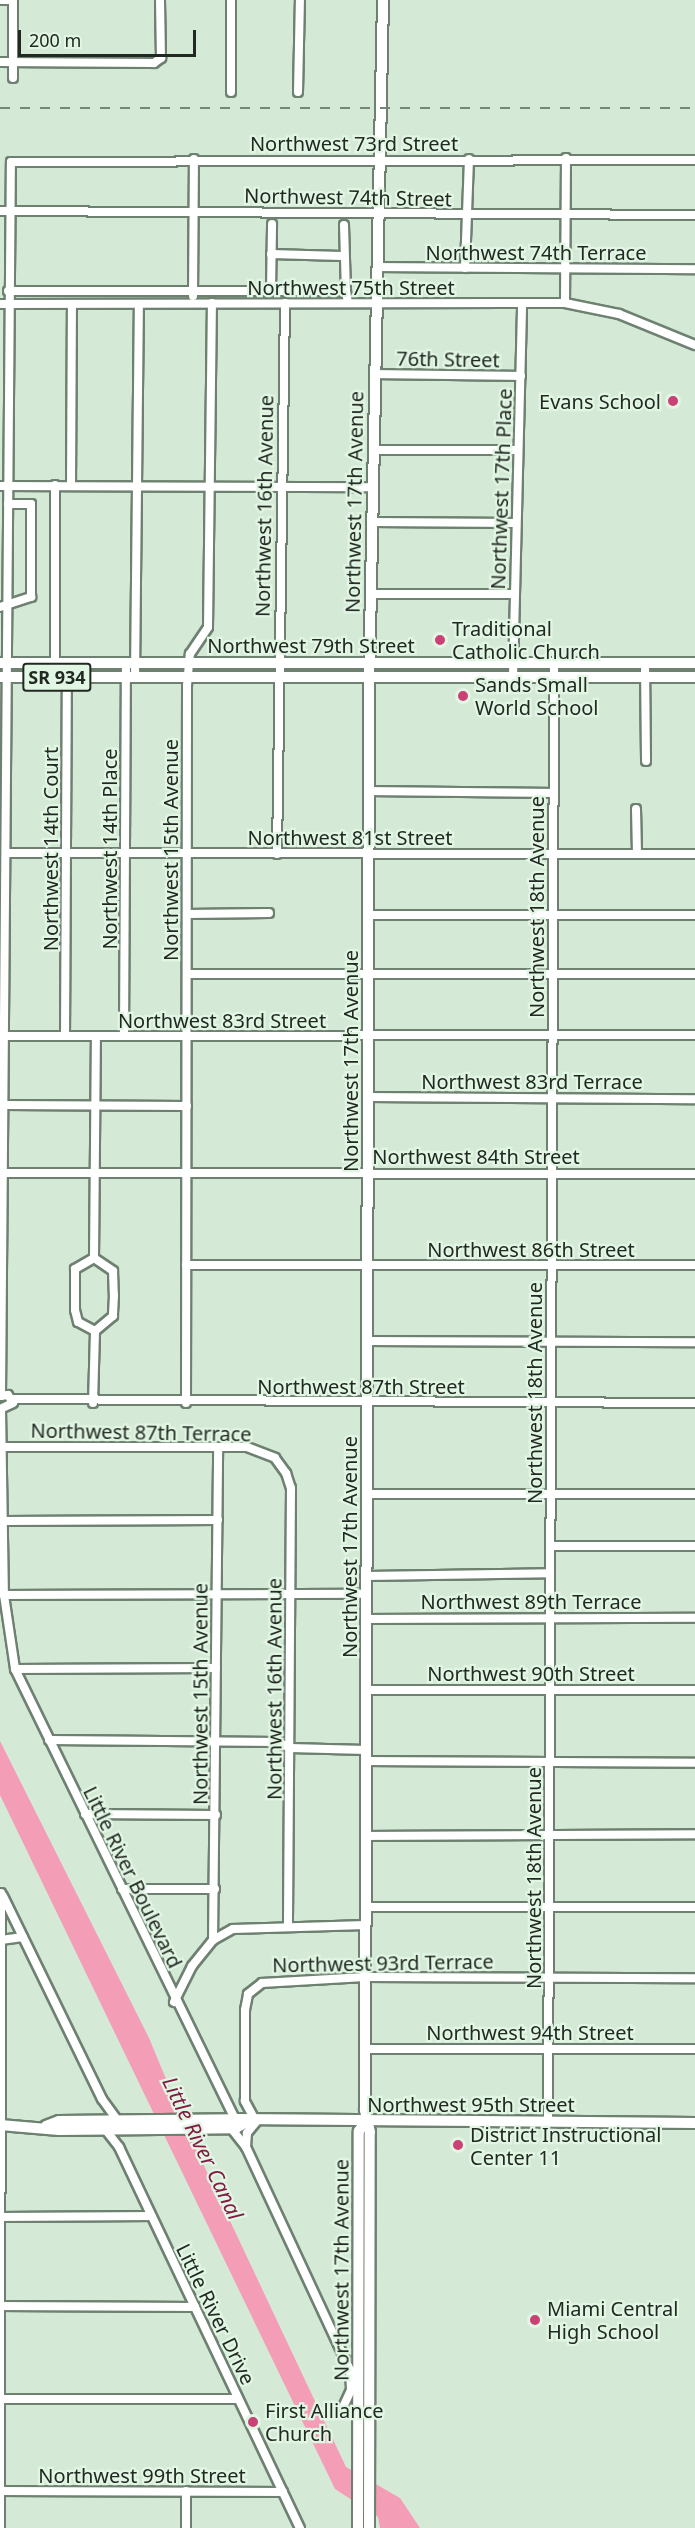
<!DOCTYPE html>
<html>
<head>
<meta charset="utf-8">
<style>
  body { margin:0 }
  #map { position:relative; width:695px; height:2528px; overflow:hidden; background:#d5e9d7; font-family:"Noto Sans",sans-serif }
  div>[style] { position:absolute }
  .water>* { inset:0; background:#f49db6 }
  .roads { filter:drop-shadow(2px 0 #6e8171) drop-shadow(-2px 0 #6e8171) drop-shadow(0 2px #6e8171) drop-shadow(0 -2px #6e8171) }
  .minor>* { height:8px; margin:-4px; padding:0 4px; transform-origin:4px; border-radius:4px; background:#fff }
  .major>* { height:10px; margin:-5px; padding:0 5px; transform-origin:5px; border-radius:5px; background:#fff }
  .rail>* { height:1.5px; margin-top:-0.75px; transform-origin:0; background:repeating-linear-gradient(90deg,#788579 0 10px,transparent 0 20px) }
  .dots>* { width:16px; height:16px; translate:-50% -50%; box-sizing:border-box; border:3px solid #e2f6e4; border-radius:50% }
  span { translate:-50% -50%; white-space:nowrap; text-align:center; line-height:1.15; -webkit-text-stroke:4.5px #e2f6e4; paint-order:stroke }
  .shield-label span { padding:2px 4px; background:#e2f6e4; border:2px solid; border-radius:4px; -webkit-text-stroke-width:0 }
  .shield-label { font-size:18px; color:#222923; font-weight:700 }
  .street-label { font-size:20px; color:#222923 }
  .poi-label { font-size:20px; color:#222923 }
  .right { translate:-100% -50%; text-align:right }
  .left { translate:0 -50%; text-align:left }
  .water-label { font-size:21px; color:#811c45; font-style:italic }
  .scale { position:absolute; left:18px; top:30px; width:178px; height:27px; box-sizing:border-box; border:3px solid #222923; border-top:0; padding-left:8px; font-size:18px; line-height:21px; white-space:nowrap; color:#222923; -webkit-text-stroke:4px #e2f6e4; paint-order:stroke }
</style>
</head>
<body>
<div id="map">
  <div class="water">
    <div style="clip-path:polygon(0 1741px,149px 2038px,189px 2134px,346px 2467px,400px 2498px,420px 2528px,380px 2528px,378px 2517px,335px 2489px,0 1795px)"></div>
  </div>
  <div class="roads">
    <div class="minor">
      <div style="left:0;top:0;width:13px"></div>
      <div style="left:0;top:62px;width:154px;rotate:0.4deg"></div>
      <div style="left:154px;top:63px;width:9px;rotate:-36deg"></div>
      <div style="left:161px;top:58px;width:58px;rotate:-91deg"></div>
      <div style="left:13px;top:78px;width:78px;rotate:-90deg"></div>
      <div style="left:231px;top:92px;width:92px;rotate:-90deg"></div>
      <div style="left:298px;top:92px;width:92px;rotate:-88.8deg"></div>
      <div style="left:0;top:211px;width:695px;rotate:0.33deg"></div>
      <div style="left:344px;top:225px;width:66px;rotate:88.3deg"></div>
      <div style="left:271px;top:254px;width:71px;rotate:1.6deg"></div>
      <div style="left:377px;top:267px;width:318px;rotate:0.4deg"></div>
      <div style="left:465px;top:268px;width:109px;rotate:-87.9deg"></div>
      <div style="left:8px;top:291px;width:338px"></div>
      <div style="left:346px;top:291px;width:12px;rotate:81deg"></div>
      <div style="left:271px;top:291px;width:67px;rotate:-89.1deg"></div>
      <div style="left:193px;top:296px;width:137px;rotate:-89.6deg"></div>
      <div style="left:565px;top:303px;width:145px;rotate:-89.6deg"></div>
      <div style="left:0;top:304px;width:565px;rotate:-0.1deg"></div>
      <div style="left:565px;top:303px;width:55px;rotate:11.5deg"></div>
      <div style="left:619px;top:314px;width:82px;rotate:22.2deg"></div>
      <div style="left:375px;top:374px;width:146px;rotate:0.8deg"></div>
      <div style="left:373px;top:450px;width:145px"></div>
      <div style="left:0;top:486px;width:373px;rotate:0.2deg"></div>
      <div style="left:71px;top:486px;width:182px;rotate:-89.7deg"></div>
      <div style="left:372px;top:522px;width:144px;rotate:0.4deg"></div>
      <div style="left:371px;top:594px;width:144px"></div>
      <div style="left:0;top:607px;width:33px;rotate:-18deg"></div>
      <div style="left:31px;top:597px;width:93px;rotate:-90deg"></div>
      <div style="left:31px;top:504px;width:23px;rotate:180deg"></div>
      <div style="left:645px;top:663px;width:98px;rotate:89.4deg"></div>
      <div style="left:55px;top:677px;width:192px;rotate:-90deg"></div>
      <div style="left:135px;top:677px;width:373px;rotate:-89.4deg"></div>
      <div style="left:513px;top:677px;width:374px;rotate:-88.6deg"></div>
      <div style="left:369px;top:791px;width:184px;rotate:0.6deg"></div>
      <div style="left:636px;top:809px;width:45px;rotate:88.7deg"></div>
      <div style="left:6px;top:853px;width:689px;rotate:0.08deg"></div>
      <div style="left:277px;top:854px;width:551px;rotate:-89.17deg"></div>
      <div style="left:187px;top:914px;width:82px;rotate:-0.7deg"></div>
      <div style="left:368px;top:915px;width:327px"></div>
      <div style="left:187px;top:974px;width:508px"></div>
      <div style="left:0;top:1036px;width:695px;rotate:-0.08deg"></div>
      <div style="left:65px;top:1036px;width:373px;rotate:-89.7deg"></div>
      <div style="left:124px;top:1036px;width:373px;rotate:-89.7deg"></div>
      <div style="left:368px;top:1097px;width:327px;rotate:0.4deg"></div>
      <div style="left:5px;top:1105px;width:182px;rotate:0.3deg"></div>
      <div style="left:5px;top:1173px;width:690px;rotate:0.08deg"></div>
      <div style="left:94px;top:1258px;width:222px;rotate:-89.5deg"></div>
      <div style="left:94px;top:1258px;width:23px;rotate:34deg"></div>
      <div style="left:113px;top:1271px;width:24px;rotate:88deg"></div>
      <div style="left:114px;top:1295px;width:21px;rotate:93deg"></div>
      <div style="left:113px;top:1316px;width:23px;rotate:140deg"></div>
      <div style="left:95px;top:1331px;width:19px;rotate:-152deg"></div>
      <div style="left:78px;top:1322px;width:12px;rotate:-104deg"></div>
      <div style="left:75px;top:1310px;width:41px;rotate:-90deg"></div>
      <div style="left:75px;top:1269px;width:22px;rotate:-30deg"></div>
      <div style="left:186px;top:1265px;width:509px"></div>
      <div style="left:368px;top:1341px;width:327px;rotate:0.2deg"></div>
      <div style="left:0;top:1396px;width:8px;rotate:-7deg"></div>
      <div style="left:8px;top:1395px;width:9px;rotate:58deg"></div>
      <div style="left:13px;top:1403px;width:14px;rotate:155deg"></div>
      <div style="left:1px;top:1396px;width:1234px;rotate:-89.54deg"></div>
      <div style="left:11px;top:162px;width:684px;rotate:-0.17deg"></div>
      <div style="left:12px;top:1399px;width:683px;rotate:0.34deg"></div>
      <div style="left:93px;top:1403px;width:72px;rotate:-88.4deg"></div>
      <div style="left:186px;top:1403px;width:717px;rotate:-89.92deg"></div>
      <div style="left:187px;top:686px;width:32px;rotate:-85deg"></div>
      <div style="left:190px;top:654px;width:32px;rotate:-56deg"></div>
      <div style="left:208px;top:627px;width:324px;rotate:-89.3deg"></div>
      <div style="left:1px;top:1409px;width:186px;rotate:89.1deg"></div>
      <div style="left:4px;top:1595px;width:75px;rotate:81.5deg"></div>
      <div style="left:15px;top:1669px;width:501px;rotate:63.95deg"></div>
      <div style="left:4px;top:1447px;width:243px"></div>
      <div style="left:247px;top:1447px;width:30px;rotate:21deg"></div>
      <div style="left:275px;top:1458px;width:19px;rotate:54deg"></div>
      <div style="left:286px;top:1473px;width:16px;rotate:72deg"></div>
      <div style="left:291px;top:1488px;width:437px;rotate:90.4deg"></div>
      <div style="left:367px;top:1494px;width:328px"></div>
      <div style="left:4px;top:1521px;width:214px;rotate:-0.3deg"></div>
      <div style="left:551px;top:1546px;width:144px"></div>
      <div style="left:367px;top:1576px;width:183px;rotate:-0.9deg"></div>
      <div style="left:4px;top:1595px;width:363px;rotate:-0.2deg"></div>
      <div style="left:367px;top:1619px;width:328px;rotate:-0.2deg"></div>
      <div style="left:15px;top:1669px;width:201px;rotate:-0.3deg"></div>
      <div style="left:367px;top:1690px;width:328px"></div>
      <div style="left:49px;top:1740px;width:229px;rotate:0.5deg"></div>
      <div style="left:278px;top:1742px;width:13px;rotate:27deg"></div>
      <div style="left:290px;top:1748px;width:76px;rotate:1.5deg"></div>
      <div style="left:366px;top:1761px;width:329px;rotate:0.3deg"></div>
      <div style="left:85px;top:1814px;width:131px;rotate:0.4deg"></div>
      <div style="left:366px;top:1836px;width:329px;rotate:-0.3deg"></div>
      <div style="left:122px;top:1889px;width:93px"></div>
      <div style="left:3px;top:1896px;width:226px;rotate:64deg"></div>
      <div style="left:102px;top:2099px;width:26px;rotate:54deg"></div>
      <div style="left:366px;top:1907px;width:329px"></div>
      <div style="left:1px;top:1940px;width:22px;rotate:-8deg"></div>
      <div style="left:213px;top:1940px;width:493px;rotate:-89.4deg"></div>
      <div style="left:174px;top:2002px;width:40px;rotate:-63.4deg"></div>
      <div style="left:192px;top:1966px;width:33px;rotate:-51deg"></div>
      <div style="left:213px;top:1940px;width:23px;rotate:-29deg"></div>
      <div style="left:233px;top:1929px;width:133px;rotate:-1.7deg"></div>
      <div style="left:365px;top:2049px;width:330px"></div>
      <div style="left:548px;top:2122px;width:1459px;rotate:-89.76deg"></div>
      <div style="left:231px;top:2128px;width:24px;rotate:52deg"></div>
      <div style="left:246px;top:2147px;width:246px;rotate:65deg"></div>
      <div style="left:350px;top:2370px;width:20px;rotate:87deg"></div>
      <div style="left:351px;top:2390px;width:19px;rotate:115deg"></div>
      <div style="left:105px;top:2129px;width:23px;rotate:52deg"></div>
      <div style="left:119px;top:2147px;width:422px;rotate:64.6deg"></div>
      <div style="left:246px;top:2147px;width:14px;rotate:-86deg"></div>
      <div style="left:247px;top:2133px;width:14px;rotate:-51deg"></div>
      <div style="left:256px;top:2122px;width:24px;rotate:-118deg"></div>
      <div style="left:245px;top:2101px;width:91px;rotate:-90deg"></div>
      <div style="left:245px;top:2010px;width:16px;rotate:-79deg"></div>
      <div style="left:248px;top:1994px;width:18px;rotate:-38deg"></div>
      <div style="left:262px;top:1983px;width:103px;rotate:-3.3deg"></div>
      <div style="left:365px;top:1977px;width:330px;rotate:0.2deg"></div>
      <div style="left:0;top:2217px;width:151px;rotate:-0.4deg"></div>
      <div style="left:0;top:2306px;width:195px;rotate:0.3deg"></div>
      <div style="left:0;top:2399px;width:238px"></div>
      <div style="left:0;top:2491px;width:283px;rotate:0.2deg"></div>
      <div style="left:0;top:2528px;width:635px;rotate:-89.91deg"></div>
      <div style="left:186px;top:2528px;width:37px;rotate:-90deg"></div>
    </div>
    <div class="major">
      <div style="left:0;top:663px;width:695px"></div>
      <div style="left:0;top:677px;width:695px"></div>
      <div style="left:0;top:2125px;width:59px;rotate:4.8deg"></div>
      <div style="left:59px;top:2130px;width:177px;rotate:-0.6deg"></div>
      <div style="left:236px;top:2128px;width:13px;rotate:-29deg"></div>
      <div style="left:46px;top:2126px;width:14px;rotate:-21deg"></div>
      <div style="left:59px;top:2121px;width:177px;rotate:-0.6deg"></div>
      <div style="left:236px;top:2119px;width:459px;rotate:0.5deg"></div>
      <div style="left:358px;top:2528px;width:397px;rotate:-89.9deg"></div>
      <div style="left:359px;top:2131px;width:11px;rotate:-56deg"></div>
      <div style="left:369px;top:2528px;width:396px;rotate:-89.9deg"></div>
      <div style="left:370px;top:2132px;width:23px;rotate:-103deg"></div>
      <div style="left:365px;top:2110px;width:1425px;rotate:-89.84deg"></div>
      <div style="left:369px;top:685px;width:685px;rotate:-88.83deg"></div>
    </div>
  </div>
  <div class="rail">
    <div style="left:0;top:108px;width:695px"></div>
  </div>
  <div class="dots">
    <div style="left:673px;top:401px;background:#cb4075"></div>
    <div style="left:440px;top:640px;background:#cb4075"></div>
    <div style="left:463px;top:696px;background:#cb4075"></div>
    <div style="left:458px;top:2145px;background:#cb4075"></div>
    <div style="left:535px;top:2320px;background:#cb4075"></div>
    <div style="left:253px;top:2422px;background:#cb4075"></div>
  </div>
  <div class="shield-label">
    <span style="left:57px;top:677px">SR 934</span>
  </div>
  <div class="street-label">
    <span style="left:354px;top:143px">Northwest 73rd Street</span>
    <span style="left:348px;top:197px;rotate:1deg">Northwest 74th Street</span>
    <span style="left:536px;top:252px">Northwest 74th Terrace</span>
    <span style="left:351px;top:287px">Northwest 75th Street</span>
    <span style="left:448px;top:359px;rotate:1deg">76th Street</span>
    <span style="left:501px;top:489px;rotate:-88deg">Northwest 17th Place</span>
    <span style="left:354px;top:502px;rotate:-89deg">Northwest 17th Avenue</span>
    <span style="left:264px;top:506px;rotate:-89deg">Northwest 16th Avenue</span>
    <span style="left:311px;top:645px">Northwest 79th Street</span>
    <span style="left:350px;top:837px">Northwest 81st Street</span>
    <span style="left:50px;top:849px;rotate:-90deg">Northwest 14th Court</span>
    <span style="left:109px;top:849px;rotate:-90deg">Northwest 14th Place</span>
    <span style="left:170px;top:850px;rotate:-90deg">Northwest 15th Avenue</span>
    <span style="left:536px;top:907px;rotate:-90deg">Northwest 18th Avenue</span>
    <span style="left:222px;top:1020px">Northwest 83rd Street</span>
    <span style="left:350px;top:1061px;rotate:-90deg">Northwest 17th Avenue</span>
    <span style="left:532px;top:1081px">Northwest 83rd Terrace</span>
    <span style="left:476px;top:1156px">Northwest 84th Street</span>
    <span style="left:531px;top:1249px">Northwest 86th Street</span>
    <span style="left:361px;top:1386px">Northwest 87th Street</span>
    <span style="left:534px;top:1393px;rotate:-90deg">Northwest 18th Avenue</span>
    <span style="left:141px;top:1432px;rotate:1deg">Northwest 87th Terrace</span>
    <span style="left:349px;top:1547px;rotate:-90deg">Northwest 17th Avenue</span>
    <span style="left:531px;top:1601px">Northwest 89th Terrace</span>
    <span style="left:531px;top:1673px">Northwest 90th Street</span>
    <span style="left:274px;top:1689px;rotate:-90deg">Northwest 16th Avenue</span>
    <span style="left:200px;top:1694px;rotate:-90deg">Northwest 15th Avenue</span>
    <span style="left:133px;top:1877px;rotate:64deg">Little River Boulevard</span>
    <span style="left:533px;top:1878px;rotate:-90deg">Northwest 18th Avenue</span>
    <span style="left:383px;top:1963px;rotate:-1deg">Northwest 93rd Terrace</span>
    <span style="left:530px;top:2032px">Northwest 94th Street</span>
    <span style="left:471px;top:2104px">Northwest 95th Street</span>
    <span style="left:341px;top:2270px;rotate:-90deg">Northwest 17th Avenue</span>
    <span style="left:216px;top:2314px;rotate:64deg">Little River Drive</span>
    <span style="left:142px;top:2475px">Northwest 99th Street</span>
  </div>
  <div class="poi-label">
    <span class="right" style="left:661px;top:401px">Evans School</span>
    <span class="left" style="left:452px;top:640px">Traditional<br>Catholic Church</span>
    <span class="left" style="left:475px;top:696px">Sands Small<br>World School</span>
    <span class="left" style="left:470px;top:2146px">District Instructional<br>Center 11</span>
    <span class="left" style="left:547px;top:2320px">Miami Central<br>High School</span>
    <span class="left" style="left:265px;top:2422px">First Alliance<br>Church</span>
  </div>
  <div class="water-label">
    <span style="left:203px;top:2148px;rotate:64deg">Little River Canal</span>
  </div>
  <div class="scale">200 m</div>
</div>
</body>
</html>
